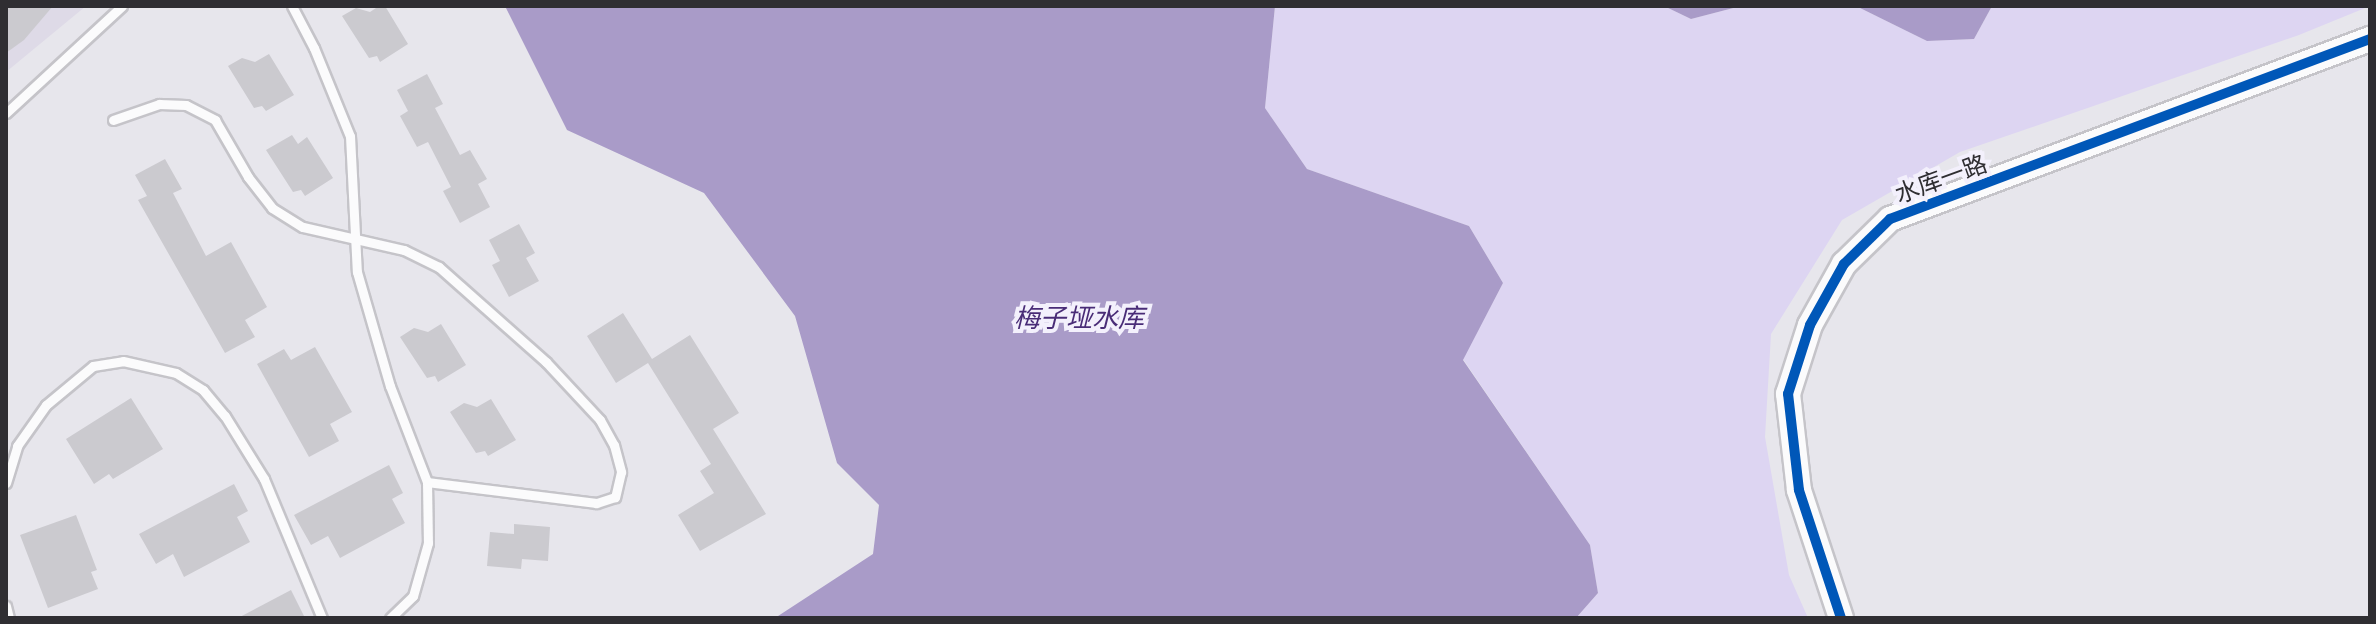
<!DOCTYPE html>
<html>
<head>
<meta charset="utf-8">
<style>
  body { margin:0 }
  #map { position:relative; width:2376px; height:624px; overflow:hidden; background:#e7e6ec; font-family:Mulish,"Noto Sans SC",sans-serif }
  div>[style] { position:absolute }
  .built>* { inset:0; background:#dedae7 }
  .green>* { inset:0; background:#ddd5f2 }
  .water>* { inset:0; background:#a99bc8 }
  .building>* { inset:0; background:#cbcacf }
  .roads { filter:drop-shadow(2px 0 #c5c4c9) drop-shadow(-2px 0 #c5c4c9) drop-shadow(0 2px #c5c4c9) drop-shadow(0 -2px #c5c4c9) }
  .service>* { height:9px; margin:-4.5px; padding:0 4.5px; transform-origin:4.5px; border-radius:4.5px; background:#fbfbfc }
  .tertiary>* { height:24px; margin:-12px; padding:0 12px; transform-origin:12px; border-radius:12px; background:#fbfbfc }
  .cycleway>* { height:10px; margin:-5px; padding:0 5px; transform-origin:5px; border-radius:5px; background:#0057b8 }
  span { translate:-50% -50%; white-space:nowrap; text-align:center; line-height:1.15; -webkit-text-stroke:8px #f3f0fc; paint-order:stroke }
  .street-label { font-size:24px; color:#2f2e32 }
  .water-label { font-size:26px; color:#492c77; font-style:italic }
  .frame { position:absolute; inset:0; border:8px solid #2f2e32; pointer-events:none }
</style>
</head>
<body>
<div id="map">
  <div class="built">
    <div style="clip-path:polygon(6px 6px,86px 6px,6px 72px)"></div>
  </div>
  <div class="green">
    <div style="clip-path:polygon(1275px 6px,1664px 6px,1691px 19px,1741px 6px,1856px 6px,1927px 41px,1974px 39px,1992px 6px,2370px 6px,2299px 35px,1960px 152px,1842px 220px,1771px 334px,1765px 437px,1789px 575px,1808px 618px,1576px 618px,1598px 593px,1590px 545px,1463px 359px,1503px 283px,1469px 226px,1307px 169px,1265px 108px)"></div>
  </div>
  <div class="water">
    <div style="clip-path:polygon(505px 6px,1275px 6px,1265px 108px,1307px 169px,1469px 226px,1503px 283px,1463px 360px,1590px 545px,1598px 593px,1576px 618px,775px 618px,873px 554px,879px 505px,837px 463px,795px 316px,704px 193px,567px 130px)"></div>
    <div style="clip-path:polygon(1664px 6px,1741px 6px,1691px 19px)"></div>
    <div style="clip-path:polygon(1856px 6px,1992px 6px,1974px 39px,1927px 41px)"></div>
  </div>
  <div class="building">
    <div style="clip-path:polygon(6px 6px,53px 6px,24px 40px,6px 53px)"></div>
    <div style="clip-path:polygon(379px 6px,385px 6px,408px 44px,380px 62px,377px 56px,369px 58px,342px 16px,356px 8px,370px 12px)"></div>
    <div style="clip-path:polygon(269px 54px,294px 95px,266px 111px,262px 106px,254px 108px,228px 66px,242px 58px,255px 62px)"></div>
    <div style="clip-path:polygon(427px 74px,443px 104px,435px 108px,460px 155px,470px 150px,487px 179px,478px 184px,490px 207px,460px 223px,443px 191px,451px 187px,428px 142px,417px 147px,400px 116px,408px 111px,397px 90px)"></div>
    <div style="clip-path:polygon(292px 135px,298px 144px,307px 137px,333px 178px,305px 196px,301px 190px,293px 192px,266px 150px)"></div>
    <div style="clip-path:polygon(165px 159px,182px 189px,173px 193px,206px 256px,231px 242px,267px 307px,245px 320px,255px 337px,225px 353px,138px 200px,147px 196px,135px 175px)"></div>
    <div style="clip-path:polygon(519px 224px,535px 253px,526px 258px,539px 281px,509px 297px,492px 265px,500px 261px,489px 240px)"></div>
    <div style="clip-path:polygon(623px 313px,652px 359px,690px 335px,739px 413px,713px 429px,766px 514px,700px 551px,678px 515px,714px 493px,700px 471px,711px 464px,648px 363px,616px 383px,587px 336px)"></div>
    <div style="clip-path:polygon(441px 324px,466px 365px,438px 382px,435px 376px,427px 378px,400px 337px,414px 328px,428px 332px)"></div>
    <div style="clip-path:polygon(315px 347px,352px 412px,330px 424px,339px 441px,309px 457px,257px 364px,284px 349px,291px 360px)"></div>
    <div style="clip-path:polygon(131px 398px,163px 449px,113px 479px,109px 474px,94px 484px,66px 439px)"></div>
    <div style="clip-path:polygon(491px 399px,516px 440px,488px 456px,485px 451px,476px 453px,450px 412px,464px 403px,477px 407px)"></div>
    <div style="clip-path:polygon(389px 465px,403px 493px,392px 499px,405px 523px,340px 558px,328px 536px,311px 545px,294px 515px)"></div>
    <div style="clip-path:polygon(234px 484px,248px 511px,237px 517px,250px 542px,184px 577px,173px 554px,156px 564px,139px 534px)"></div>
    <div style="clip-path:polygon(76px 515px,97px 570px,91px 572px,98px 589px,48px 608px,20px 535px)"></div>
    <div style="clip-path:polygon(514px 524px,550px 527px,548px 561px,522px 559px,521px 569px,487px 566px,490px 532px,514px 534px)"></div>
    <div style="clip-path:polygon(291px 590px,305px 618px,238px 618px)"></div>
  </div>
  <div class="roads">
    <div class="service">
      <div style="left:292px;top:6px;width:47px;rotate:62.4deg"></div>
      <div style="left:314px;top:48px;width:95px;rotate:67.8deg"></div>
      <div style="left:350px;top:136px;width:136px;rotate:87.1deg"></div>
      <div style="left:357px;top:272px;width:119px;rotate:73.9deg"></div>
      <div style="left:390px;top:386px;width:103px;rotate:68.9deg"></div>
      <div style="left:427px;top:482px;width:61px;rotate:89.1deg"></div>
      <div style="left:428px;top:543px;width:55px;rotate:105.8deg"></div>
      <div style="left:413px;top:596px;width:32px;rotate:136deg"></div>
      <div style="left:6px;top:113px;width:158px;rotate:-42.7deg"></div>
      <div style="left:113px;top:120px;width:49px;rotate:-19.2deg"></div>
      <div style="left:159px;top:104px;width:27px;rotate:2deg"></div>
      <div style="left:186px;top:105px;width:33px;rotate:27deg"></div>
      <div style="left:215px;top:120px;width:66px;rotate:59.9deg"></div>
      <div style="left:248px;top:177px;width:39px;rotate:52deg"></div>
      <div style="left:272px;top:208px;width:36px;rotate:32deg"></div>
      <div style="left:303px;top:227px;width:104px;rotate:12.8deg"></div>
      <div style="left:404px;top:250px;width:39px;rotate:26deg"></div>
      <div style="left:439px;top:267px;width:143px;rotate:41.6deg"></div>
      <div style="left:546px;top:362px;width:79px;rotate:47deg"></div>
      <div style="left:600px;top:420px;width:29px;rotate:61deg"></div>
      <div style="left:614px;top:445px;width:28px;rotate:75deg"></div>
      <div style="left:621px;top:472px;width:26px;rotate:103deg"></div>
      <div style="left:615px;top:497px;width:20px;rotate:162deg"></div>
      <div style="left:596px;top:503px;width:170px;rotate:-172.9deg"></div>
      <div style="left:6px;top:483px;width:39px;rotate:-73deg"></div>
      <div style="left:17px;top:446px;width:50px;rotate:-54.7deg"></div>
      <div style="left:46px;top:405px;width:61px;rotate:-39.7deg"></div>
      <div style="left:93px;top:366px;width:30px;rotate:-9deg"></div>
      <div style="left:123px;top:361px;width:54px;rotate:12.8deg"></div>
      <div style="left:176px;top:373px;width:32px;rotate:32deg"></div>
      <div style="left:203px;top:390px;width:34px;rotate:50deg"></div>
      <div style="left:225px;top:416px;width:74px;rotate:58.2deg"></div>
      <div style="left:264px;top:479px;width:151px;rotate:67.4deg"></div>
      <div style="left:6px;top:606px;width:12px;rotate:76deg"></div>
    </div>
    <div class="tertiary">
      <div style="left:1841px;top:618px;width:135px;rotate:-108.2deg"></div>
      <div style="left:1799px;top:490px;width:97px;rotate:-96.5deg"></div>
      <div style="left:1788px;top:394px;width:72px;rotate:-72.3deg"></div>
      <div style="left:1810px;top:325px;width:70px;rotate:-60.9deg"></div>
      <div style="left:1844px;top:264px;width:64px;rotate:-44.4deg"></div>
      <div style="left:1890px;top:219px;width:513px;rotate:-20.56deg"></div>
    </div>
  </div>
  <div class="cycleway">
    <div style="left:1841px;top:618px;width:135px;rotate:-108.2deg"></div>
    <div style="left:1799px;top:490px;width:97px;rotate:-96.5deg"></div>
    <div style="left:1788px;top:394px;width:72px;rotate:-72.3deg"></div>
    <div style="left:1810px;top:325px;width:70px;rotate:-60.9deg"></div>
    <div style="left:1844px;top:264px;width:64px;rotate:-44.4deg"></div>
    <div style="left:1890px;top:219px;width:513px;rotate:-20.56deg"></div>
  </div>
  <div class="street-label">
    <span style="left:1941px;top:179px;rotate:-20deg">水库一路</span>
  </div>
  <div class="water-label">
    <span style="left:1079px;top:318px">梅子垭水库</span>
  </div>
  <div class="frame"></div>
</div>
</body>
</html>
